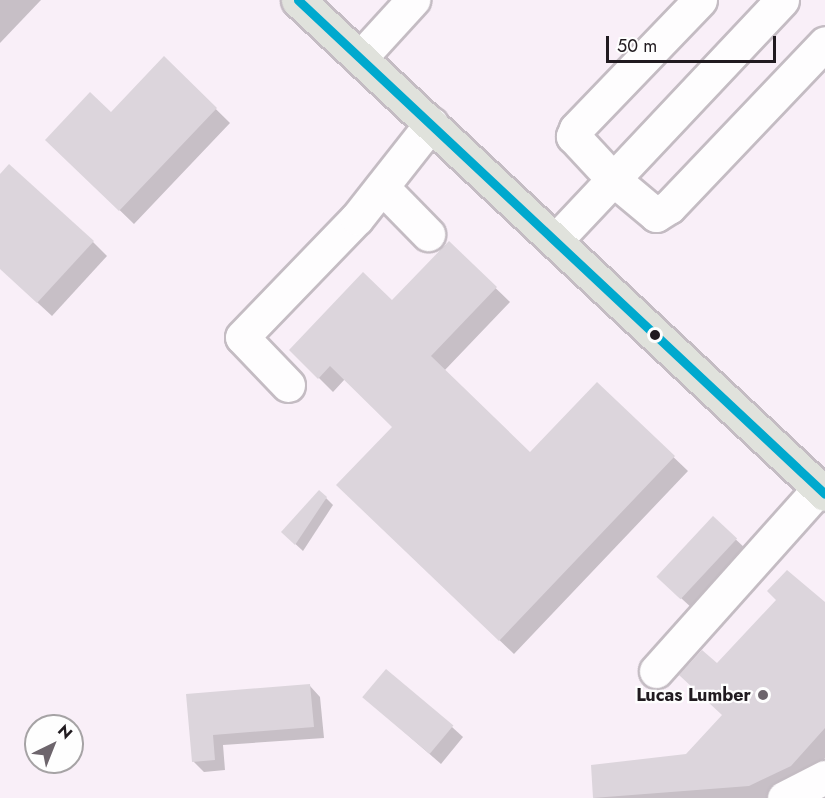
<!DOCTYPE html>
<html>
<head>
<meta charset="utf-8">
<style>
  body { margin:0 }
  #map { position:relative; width:825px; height:798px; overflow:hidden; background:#f9eff8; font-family:Jost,sans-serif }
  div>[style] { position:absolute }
  .shadow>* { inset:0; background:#0003 }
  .building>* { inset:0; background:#dcd5dc; transform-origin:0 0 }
  .roads { filter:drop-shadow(2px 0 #c4bcc3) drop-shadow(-2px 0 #c4bcc3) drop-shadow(0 2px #c4bcc3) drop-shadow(0 -2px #c4bcc3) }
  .minor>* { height:33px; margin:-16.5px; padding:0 16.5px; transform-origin:16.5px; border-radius:16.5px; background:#fefdfe }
  .major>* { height:33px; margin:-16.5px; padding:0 16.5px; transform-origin:16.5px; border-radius:16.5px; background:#e0e2dc }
  .bus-1>* { height:9px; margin:-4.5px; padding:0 4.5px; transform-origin:4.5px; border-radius:4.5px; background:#00a9ce }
  .dots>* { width:16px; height:16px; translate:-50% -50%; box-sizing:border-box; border:3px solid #fefefe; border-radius:50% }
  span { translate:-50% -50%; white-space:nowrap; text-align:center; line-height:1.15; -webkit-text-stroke:4.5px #fefefe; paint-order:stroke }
  .poi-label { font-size:18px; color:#211b20; font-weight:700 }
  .right { translate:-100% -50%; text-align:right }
  .north { position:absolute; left:24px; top:714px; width:60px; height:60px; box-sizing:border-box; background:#fefefe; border:2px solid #a6a3a5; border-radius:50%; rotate:43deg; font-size:16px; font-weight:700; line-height:24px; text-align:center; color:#211b20 }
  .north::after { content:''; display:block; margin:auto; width:21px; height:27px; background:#6d656c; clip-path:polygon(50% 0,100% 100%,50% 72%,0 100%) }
  .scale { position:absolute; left:606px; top:36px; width:170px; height:27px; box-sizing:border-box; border:3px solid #211b20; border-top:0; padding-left:8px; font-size:18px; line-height:21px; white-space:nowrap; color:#211b20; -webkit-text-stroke:4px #fefefe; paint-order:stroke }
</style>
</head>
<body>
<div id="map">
  <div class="shadow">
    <div style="clip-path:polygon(0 0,41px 0,0 43px)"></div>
    <div style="clip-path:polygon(164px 58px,230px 123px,134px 224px,47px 140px,111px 114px)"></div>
    <div style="clip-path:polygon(0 176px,93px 242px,107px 256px,52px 316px,0 268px)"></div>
    <div style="clip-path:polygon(449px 243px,510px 302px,444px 371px,530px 454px,597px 384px,688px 471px,514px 654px,352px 499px,394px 427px,345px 379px,333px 392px,291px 350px,393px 303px)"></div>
    <div style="clip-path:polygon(326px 498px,333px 505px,303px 551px,290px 539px)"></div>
    <div style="clip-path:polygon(713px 518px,747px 550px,693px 609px,670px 588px)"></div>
    <div style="clip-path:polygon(825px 604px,825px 758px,805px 780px,767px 798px,594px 798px,593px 767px,686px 755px,724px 715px,717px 666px)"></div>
    <div style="clip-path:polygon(310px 686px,320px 697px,324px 738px,223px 745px,225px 770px,204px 772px,193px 761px,188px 695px)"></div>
    <div style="clip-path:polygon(364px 697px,452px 727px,463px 737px,441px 764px)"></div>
  </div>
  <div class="building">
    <div style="clip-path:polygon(164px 56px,217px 108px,119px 211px,45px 140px,90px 92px,111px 112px)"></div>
    <div style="clip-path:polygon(9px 164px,94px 241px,37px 303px,0 269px,0 174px)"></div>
    <div style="clip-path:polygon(449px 241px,497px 287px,431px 356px,530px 452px,597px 382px,675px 456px,499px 641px,336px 485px,392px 427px,330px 366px,318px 379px,289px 350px,363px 272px,392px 300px)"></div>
    <div style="clip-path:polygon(319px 490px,327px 497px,295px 545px,281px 532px)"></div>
    <div style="left:713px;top:516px;width:33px;height:83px;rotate:43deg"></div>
    <div style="clip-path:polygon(787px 570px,825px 602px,825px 728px,791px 766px,749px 786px,593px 798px,591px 765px,686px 754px,722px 715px,679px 675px,702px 650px,717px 663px,776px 600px,767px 591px)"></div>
    <div style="left:386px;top:669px;width:88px;height:37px;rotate:40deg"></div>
    <div style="clip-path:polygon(310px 684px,314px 727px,213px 735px,215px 760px,192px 762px,186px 694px)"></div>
  </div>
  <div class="roads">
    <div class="minor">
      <div style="left:700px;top:0;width:179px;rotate:133.9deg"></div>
      <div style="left:576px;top:129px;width:8px;rotate:113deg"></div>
      <div style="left:573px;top:136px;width:59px;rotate:47.1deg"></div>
      <div style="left:613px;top:179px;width:56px;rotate:39.9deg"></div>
      <div style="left:656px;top:215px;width:15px;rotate:-32deg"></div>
      <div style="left:669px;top:207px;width:226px;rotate:-46.4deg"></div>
      <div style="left:360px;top:58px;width:79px;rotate:-47.6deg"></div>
      <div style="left:382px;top:187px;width:66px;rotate:45.6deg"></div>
      <div style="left:555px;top:241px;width:331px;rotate:-46.7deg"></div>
      <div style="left:288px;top:385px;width:66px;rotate:-133.8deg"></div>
      <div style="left:242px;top:337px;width:165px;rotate:-46deg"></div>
      <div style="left:357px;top:218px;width:120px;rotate:-51.8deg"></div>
      <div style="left:656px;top:671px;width:244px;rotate:-48.2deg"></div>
      <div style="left:784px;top:798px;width:46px;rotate:-27.1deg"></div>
    </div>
    <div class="major">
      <div style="left:298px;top:0;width:722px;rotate:43.15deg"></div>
    </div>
  </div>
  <div class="bus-1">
    <div style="left:298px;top:0;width:722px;rotate:43.15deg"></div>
  </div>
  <div class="dots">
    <div style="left:655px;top:335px;background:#211b20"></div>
    <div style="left:763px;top:695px;background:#6d656c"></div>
  </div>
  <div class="poi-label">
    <span class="right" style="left:751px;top:695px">Lucas Lumber</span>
  </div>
  <div class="north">N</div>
  <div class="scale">50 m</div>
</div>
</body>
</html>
